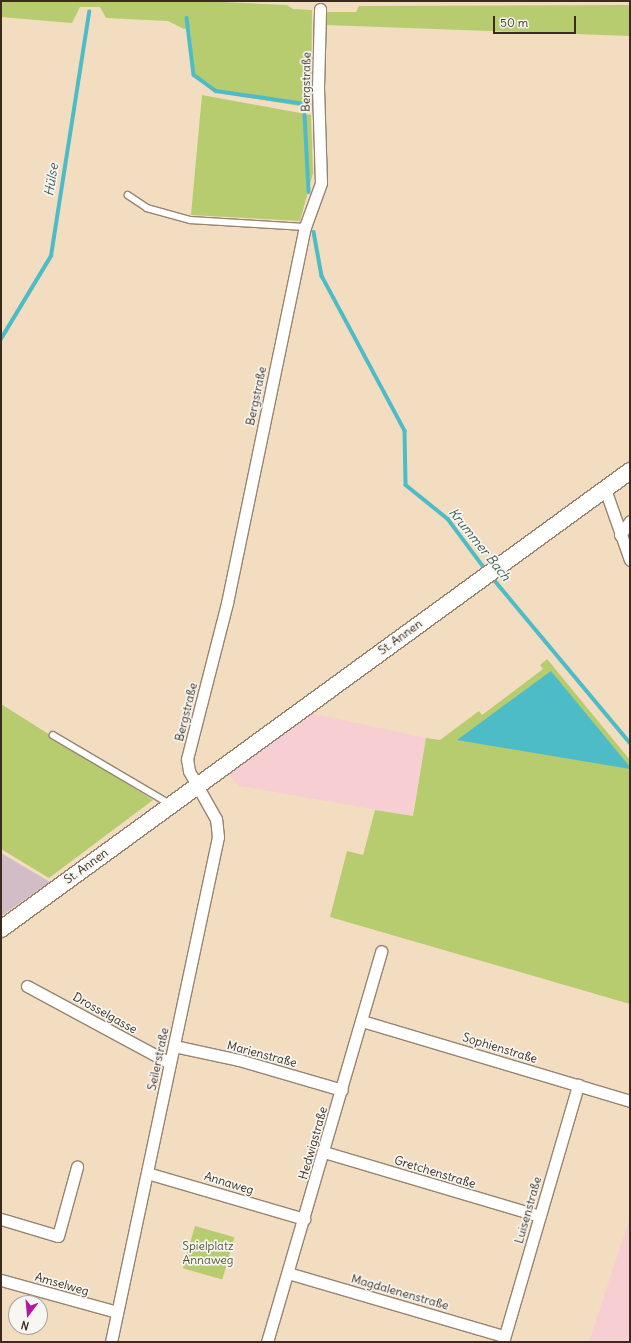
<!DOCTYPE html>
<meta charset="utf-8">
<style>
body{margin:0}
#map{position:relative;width:631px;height:1343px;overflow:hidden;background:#f2ddc1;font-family:Delius,sans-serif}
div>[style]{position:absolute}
.built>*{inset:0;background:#f7cfd3}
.industrial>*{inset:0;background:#d2bdc7}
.green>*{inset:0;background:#b7cb6f;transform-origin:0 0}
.water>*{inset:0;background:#4ebcc6}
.stream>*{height:3.5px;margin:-1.75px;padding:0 1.75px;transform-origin:1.75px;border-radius:1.75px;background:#4ebcc6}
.roads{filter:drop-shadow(1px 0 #968470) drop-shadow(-1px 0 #968470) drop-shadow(0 1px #968470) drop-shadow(0 -1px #968470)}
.service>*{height:5.5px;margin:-2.75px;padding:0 2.75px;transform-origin:2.75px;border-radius:2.75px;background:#fff}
.minor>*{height:11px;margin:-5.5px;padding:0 5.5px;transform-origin:5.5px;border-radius:5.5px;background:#fff}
.secondary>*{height:16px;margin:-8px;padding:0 8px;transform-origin:8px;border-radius:8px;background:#fff}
span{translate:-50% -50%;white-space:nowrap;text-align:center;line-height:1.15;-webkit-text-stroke:3.5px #f6f6f2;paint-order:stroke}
.street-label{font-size:12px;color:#3b2a1e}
.park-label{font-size:12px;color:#5a5232}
.water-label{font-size:13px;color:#425d59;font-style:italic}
.frame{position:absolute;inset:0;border:2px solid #3b2a1e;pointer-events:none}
.north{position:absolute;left:8px;top:1295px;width:40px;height:40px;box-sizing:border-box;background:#f6f6f2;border:1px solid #aba49d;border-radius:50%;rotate:196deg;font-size:11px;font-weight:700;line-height:16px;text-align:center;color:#3b2a1e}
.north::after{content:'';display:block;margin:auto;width:14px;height:18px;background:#b5179e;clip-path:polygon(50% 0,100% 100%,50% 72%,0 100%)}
.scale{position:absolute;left:493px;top:16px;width:83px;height:18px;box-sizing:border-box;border:2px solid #3b2a1e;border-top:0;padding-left:5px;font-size:12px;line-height:14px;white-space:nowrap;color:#3b2a1e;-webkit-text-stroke:3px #f6f6f2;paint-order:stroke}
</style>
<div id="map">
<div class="built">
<i style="clip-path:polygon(310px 713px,426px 738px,412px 816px,239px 786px,229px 775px)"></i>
<i style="clip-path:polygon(630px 1217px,630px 1342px,589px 1342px)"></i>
</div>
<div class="industrial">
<i style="clip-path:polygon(1px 853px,50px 882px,1px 916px)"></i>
</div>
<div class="green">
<i style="clip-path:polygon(1px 1px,197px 1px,287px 5px,293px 9px,312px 10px,311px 108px,215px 92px,194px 74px,190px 28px,184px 29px,168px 21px,106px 18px,100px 7px,80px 7px,72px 23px,1px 17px)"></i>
<i style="clip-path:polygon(630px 5px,630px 36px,326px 25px,327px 12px,356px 12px,359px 6px)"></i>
<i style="clip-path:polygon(202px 95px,311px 115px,313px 173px,300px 221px,191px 215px)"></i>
<i style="clip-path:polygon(547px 659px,630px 760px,630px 1004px,330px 917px,347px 851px,363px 855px,375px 810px,413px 816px,426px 738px,440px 740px,479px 711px,482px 715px,543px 669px,540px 665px)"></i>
<i style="clip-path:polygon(1px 704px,153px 800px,49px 878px,1px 849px)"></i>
<i style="left:195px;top:1226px;width:41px;height:44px;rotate:16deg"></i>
</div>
<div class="water">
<i style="clip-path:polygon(551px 671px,630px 767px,630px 769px,457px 740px)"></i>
</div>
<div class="stream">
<i style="left:187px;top:18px;width:57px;rotate:83deg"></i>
<i style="left:194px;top:75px;width:27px;rotate:36deg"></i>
<i style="left:216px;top:91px;width:90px;rotate:8.3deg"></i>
<i style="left:305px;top:115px;width:77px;rotate:87deg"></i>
<i style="left:314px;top:232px;width:45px;rotate:79.7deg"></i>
<i style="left:322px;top:276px;width:176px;rotate:61.8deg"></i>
<i style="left:405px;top:431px;width:54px;rotate:88.9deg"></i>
<i style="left:406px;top:485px;width:54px;rotate:39deg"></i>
<i style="left:448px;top:519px;width:64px;rotate:53.3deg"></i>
<i style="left:1px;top:339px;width:97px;rotate:-58.9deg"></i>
<i style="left:51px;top:256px;width:247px;rotate:-81.1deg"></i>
<i style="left:491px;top:576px;width:217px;rotate:50.2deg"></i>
</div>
<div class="roads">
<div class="service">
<i style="left:128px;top:195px;width:23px;rotate:34deg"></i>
<i style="left:147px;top:208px;width:45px;rotate:15.6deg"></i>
<i style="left:190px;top:220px;width:115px;rotate:3.5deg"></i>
<i style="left:53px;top:735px;width:136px;rotate:30.5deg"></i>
</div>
<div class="minor">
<i style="left:605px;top:489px;width:75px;rotate:70.6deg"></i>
<i style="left:620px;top:535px;width:17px;rotate:-54deg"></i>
<i style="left:27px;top:986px;width:162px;rotate:28.3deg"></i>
<i style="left:362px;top:1021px;width:280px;rotate:16.6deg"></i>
<i style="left:174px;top:1046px;width:66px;rotate:12.2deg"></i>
<i style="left:239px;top:1060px;width:107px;rotate:16.2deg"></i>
<i style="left:324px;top:1152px;width:225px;rotate:16.5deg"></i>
<i style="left:147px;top:1173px;width:164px;rotate:16.3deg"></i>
<i style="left:1px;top:1219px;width:59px;rotate:16.6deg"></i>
<i style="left:58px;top:1236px;width:72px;rotate:-74.6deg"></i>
<i style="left:288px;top:1273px;width:225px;rotate:16.3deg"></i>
<i style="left:1px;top:1280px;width:120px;rotate:15.4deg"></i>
<i style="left:111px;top:1342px;width:516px;rotate:-78.04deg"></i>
<i style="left:218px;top:837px;width:18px;rotate:-96deg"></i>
<i style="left:216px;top:819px;width:55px;rotate:-119.4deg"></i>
<i style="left:189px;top:771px;width:12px;rotate:-99deg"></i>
<i style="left:187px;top:759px;width:161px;rotate:-75.6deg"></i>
<i style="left:227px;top:603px;width:384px;rotate:-78.3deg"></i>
<i style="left:305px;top:227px;width:47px;rotate:-70deg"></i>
<i style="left:321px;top:183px;width:95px;rotate:-91.8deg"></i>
<i style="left:318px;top:88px;width:79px;rotate:-88.5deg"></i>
<i style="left:267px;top:1342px;width:407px;rotate:-73.7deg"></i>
<i style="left:503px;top:1342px;width:268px;rotate:-73.7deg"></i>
</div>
<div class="secondary">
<i style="left:1px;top:929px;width:778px;rotate:-36.06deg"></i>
</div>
</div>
<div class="street-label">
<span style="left:306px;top:82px;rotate:-89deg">Bergstraße</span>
<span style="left:256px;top:396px;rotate:-78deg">Bergstraße</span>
<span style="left:400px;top:637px;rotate:-36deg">St. Annen</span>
<span style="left:186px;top:712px;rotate:-76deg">Bergstraße</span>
<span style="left:86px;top:866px;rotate:-36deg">St. Annen</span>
<span style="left:105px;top:1013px;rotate:29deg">Drosselgasse</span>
<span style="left:500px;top:1048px;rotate:17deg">Sophienstraße</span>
<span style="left:262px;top:1054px;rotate:15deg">Marienstraße</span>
<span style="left:158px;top:1059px;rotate:-78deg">Seilerstraße</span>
<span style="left:313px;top:1143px;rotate:-74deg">Hedwigstraße</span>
<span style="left:435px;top:1172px;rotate:17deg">Gretchenstraße</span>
<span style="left:229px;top:1183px;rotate:17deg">Annaweg</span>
<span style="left:528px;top:1210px;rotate:-74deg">Luisenstraße</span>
<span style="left:62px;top:1284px;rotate:16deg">Amselweg</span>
<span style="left:400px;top:1292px;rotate:16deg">Magdalenenstraße</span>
</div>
<div class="park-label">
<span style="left:208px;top:1253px">Spielplatz<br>Annaweg</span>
</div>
<div class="water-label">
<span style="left:52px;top:180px;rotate:-81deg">Hülse</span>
<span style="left:479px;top:545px;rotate:51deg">Krummer Bach</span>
</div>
<div class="frame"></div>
<div class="north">N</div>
<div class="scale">50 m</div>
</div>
